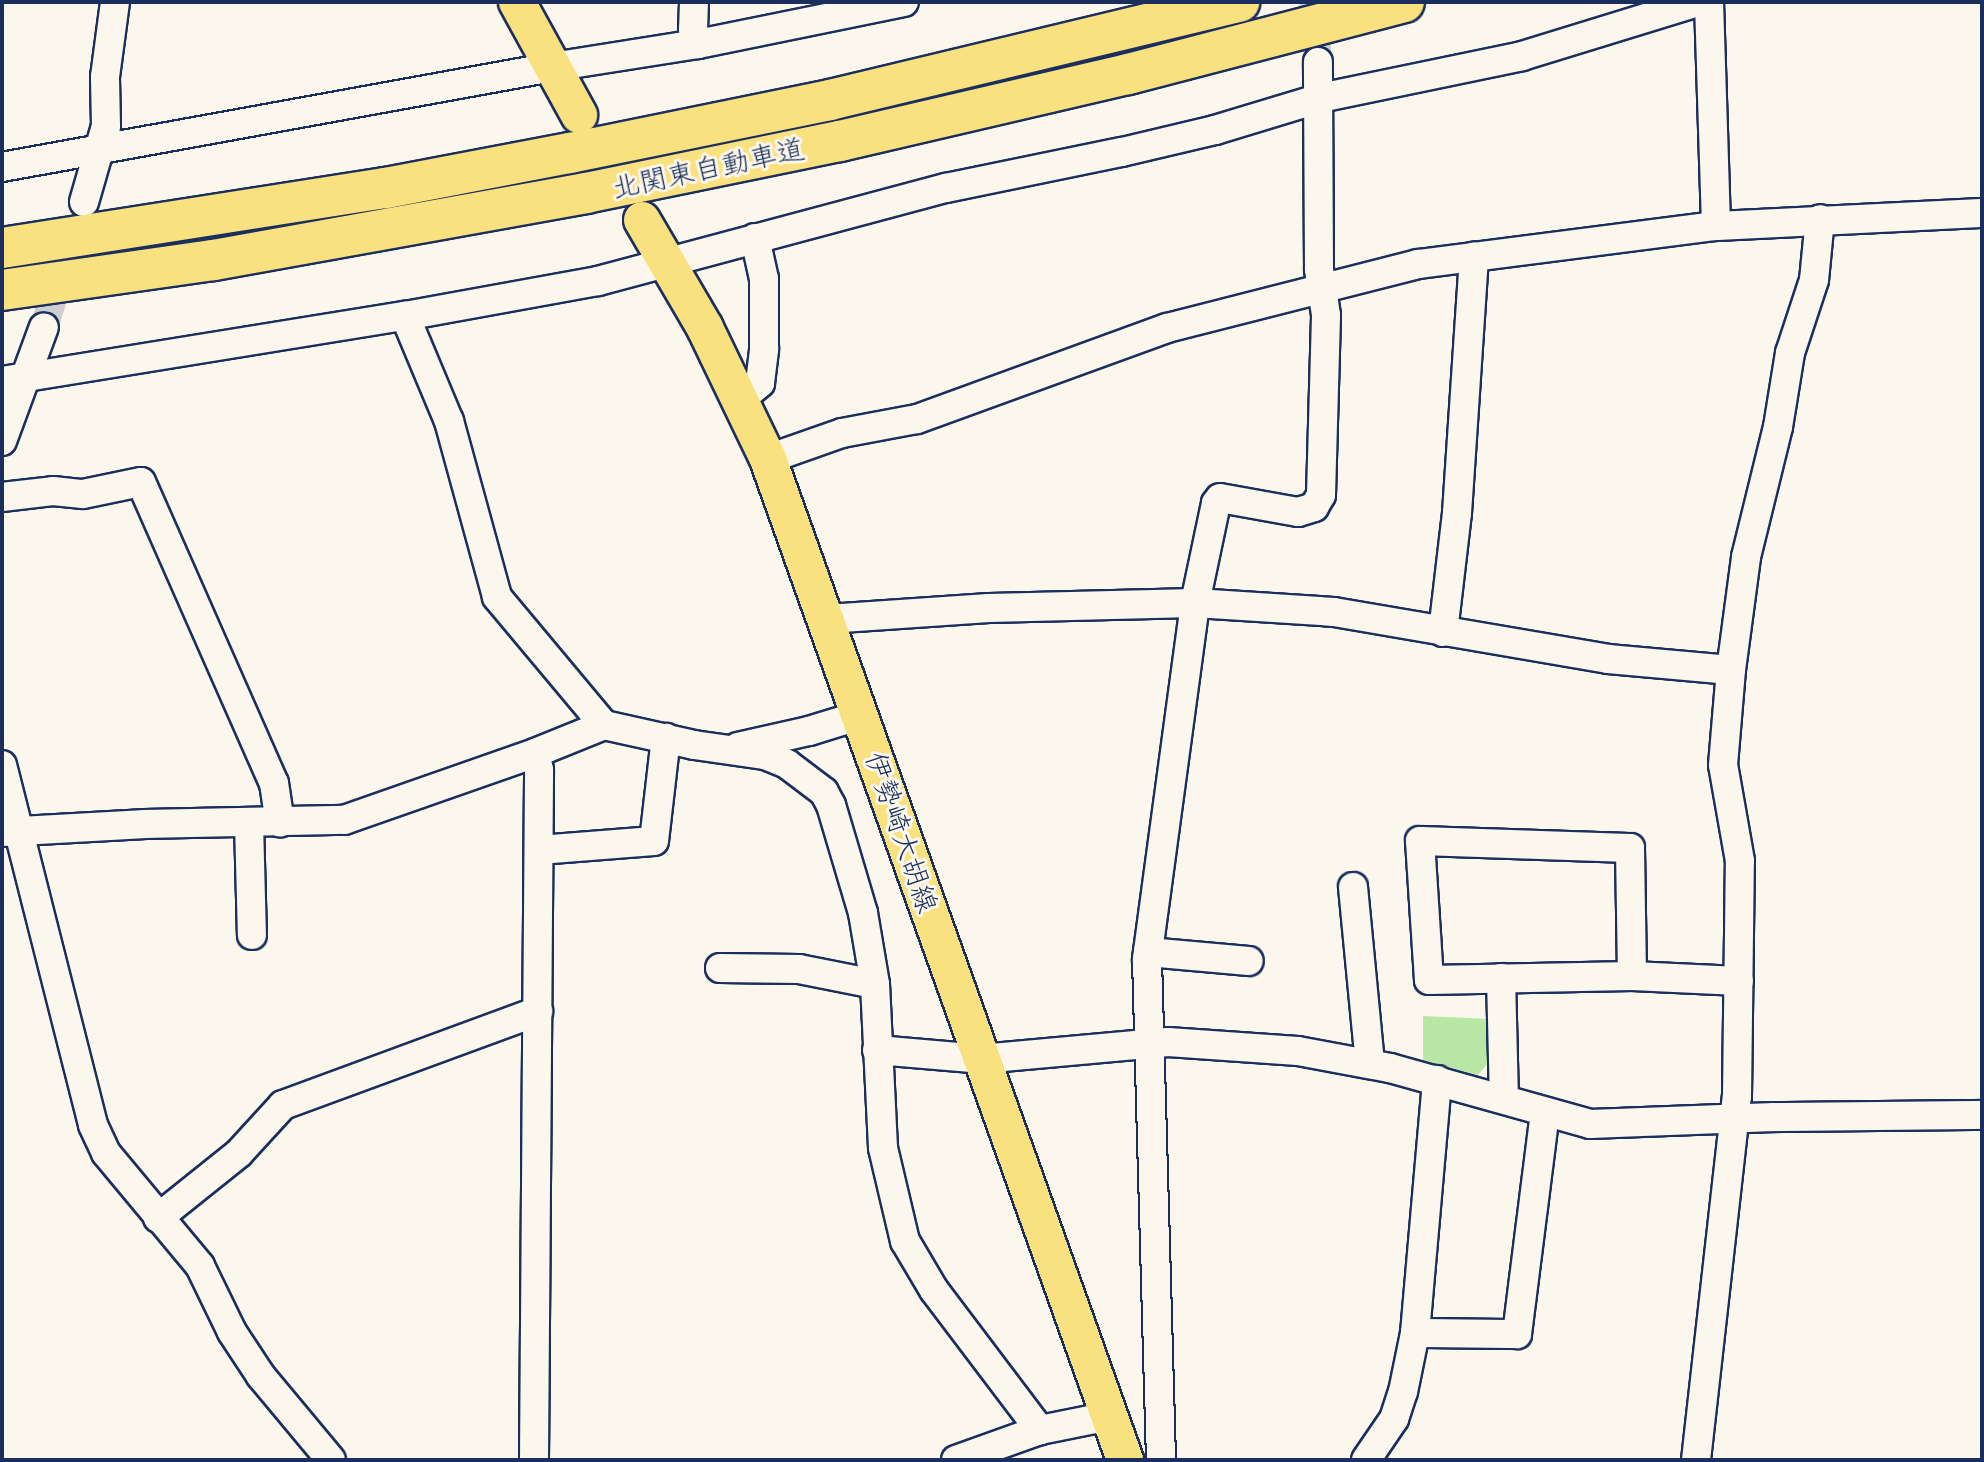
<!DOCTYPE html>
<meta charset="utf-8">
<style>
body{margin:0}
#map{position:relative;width:1984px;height:1462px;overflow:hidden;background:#fbf7ec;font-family:Itim,"Klee One",sans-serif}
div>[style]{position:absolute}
.green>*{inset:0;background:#b8e6a4}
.minor-tunnel>*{height:28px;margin-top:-14px;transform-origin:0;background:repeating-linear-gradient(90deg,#cecfd0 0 28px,transparent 0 42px)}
.roads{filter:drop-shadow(2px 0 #1b2f5e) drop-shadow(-2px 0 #1b2f5e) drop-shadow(0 2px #1b2f5e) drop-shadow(0 -2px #1b2f5e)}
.minor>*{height:28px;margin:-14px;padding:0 14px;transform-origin:14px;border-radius:14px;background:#fbf7ec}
.major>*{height:36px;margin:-18px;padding:0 18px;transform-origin:18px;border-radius:18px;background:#fae180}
.highway>*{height:40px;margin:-20px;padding:0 20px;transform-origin:20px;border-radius:20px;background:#fae180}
span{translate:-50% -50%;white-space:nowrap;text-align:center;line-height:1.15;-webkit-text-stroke:6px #fbf7ec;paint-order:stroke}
.street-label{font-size:28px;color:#1b2f5e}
.frame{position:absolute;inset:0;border:4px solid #1b2f5e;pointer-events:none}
</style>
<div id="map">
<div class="green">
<i style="clip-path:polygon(1423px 1016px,1489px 1019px,1488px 1063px,1478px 1075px,1423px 1060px)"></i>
</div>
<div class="minor-tunnel">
<i style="left:1313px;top:2px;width:60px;rotate:85.2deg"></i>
<i style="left:44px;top:327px;width:110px;rotate:-72.1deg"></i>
</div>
<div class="roads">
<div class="minor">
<i style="left:694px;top:2px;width:27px;rotate:92deg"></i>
<i style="left:693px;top:29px;width:16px;rotate:72deg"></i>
<i style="left:1709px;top:2px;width:224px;rotate:88.2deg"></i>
<i style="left:2px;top:167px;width:559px;rotate:-10.3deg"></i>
<i style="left:552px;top:67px;width:148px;rotate:-9deg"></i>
<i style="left:698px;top:44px;width:210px;rotate:-11.5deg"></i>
<i style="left:84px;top:202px;width:79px;rotate:-73.9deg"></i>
<i style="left:106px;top:126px;width:49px;rotate:-91.2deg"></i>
<i style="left:105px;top:77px;width:76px;rotate:-82.4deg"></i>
<i style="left:405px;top:316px;width:114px;rotate:67.3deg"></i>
<i style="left:449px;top:421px;width:182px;rotate:74.7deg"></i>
<i style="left:497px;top:597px;width:167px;rotate:50.1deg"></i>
<i style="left:2px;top:381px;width:408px;rotate:-9.2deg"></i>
<i style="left:405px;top:316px;width:196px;rotate:-10.3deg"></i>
<i style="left:598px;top:281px;width:360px;rotate:-15deg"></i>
<i style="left:946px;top:188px;width:180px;rotate:-11.6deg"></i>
<i style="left:1122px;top:152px;width:96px;rotate:-13.3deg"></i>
<i style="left:1215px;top:130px;width:110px;rotate:-16.9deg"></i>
<i style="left:1320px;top:98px;width:206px;rotate:-11.7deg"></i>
<i style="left:1522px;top:56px;width:184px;rotate:-17.1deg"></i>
<i style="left:741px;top:399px;width:25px;rotate:-40deg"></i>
<i style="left:760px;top:383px;width:35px;rotate:-83deg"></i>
<i style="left:764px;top:348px;width:69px;rotate:-90deg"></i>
<i style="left:764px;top:279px;width:42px;rotate:-102.4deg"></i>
<i style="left:2px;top:441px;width:121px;rotate:-69.8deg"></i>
<i style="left:768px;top:459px;width:78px;rotate:-19.4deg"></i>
<i style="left:842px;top:433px;width:76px;rotate:-10.6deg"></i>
<i style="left:917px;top:419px;width:266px;rotate:-20deg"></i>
<i style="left:1167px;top:328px;width:259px;rotate:-14.3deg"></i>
<i style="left:1418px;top:264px;width:300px;rotate:-7.3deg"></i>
<i style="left:1716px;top:226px;width:266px;rotate:-2.8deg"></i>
<i style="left:2px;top:497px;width:51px;rotate:-6.7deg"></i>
<i style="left:53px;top:491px;width:30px;rotate:6deg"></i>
<i style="left:83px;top:494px;width:59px;rotate:-11.7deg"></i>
<i style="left:141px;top:482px;width:329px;rotate:66.2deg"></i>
<i style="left:274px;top:783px;width:40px;rotate:81.5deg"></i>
<i style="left:827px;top:619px;width:162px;rotate:-3.9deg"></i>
<i style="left:989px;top:608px;width:206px;rotate:-1.4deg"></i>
<i style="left:1195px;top:603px;width:139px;rotate:3.7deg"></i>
<i style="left:1334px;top:612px;width:278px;rotate:9.7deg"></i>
<i style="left:1608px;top:659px;width:123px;rotate:5.1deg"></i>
<i style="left:1443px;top:632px;width:120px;rotate:-83.3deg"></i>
<i style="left:1457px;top:513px;width:257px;rotate:-86.2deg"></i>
<i style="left:738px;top:747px;width:73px;rotate:-12.7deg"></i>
<i style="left:809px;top:731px;width:54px;rotate:-17.1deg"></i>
<i style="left:2px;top:765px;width:371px;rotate:75.8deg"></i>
<i style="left:93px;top:1125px;width:31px;rotate:65deg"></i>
<i style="left:106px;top:1153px;width:147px;rotate:50.2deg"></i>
<i style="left:200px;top:1266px;width:73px;rotate:64.1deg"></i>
<i style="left:232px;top:1332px;width:53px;rotate:56.6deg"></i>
<i style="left:261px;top:1376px;width:109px;rotate:50.2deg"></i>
<i style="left:249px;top:823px;width:112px;rotate:88.5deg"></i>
<i style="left:2px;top:832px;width:144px;rotate:-3.2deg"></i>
<i style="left:146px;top:824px;width:198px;rotate:-1.2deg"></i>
<i style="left:344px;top:820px;width:202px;rotate:-19.3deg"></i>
<i style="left:535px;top:753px;width:74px;rotate:-22.1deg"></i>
<i style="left:604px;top:725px;width:92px;rotate:12.5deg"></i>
<i style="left:694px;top:745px;width:72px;rotate:8deg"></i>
<i style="left:765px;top:755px;width:24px;rotate:22deg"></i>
<i style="left:787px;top:764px;width:46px;rotate:37.1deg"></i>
<i style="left:824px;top:792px;width:15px;rotate:62deg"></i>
<i style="left:831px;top:805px;width:113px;rotate:73.5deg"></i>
<i style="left:863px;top:913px;width:72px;rotate:80.4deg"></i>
<i style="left:875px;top:984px;width:164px;rotate:87.2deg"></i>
<i style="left:883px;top:1148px;width:96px;rotate:76.7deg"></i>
<i style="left:905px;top:1241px;width:57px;rotate:59.4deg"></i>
<i style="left:934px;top:1290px;width:176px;rotate:52.9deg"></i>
<i style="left:539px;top:850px;width:115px;rotate:-4.5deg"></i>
<i style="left:654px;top:841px;width:104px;rotate:-83.4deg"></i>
<i style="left:1353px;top:887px;width:177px;rotate:84.5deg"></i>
<i style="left:1148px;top:952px;width:101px;rotate:5.1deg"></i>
<i style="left:720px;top:968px;width:79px;rotate:0.7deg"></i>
<i style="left:799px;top:969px;width:77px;rotate:11.2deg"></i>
<i style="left:1632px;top:976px;width:128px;rotate:-90.9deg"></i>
<i style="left:1630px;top:848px;width:210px;rotate:-178.1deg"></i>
<i style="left:1420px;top:841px;width:139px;rotate:86.3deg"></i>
<i style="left:1429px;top:980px;width:203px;rotate:-1.1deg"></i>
<i style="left:1632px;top:976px;width:107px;rotate:2.7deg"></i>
<i style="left:1501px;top:978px;width:119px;rotate:88.6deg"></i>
<i style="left:877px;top:1050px;width:104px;rotate:4.9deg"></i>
<i style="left:981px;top:1059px;width:188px;rotate:-5.2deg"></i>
<i style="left:1168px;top:1042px;width:130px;rotate:4deg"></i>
<i style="left:1298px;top:1051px;width:94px;rotate:10.5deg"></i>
<i style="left:1390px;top:1068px;width:208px;rotate:15.6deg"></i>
<i style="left:1590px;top:1124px;width:184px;rotate:-2.2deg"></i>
<i style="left:1774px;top:1117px;width:208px;rotate:-0.6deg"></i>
<i style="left:158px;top:1218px;width:104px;rotate:-38.7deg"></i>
<i style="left:239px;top:1153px;width:65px;rotate:-47.5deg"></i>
<i style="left:283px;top:1105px;width:272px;rotate:-20.2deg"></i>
<i style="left:1415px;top:1333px;width:102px;rotate:0.6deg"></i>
<i style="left:1517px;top:1334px;width:224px;rotate:-82.8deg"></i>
<i style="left:534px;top:1460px;width:690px;rotate:-89.58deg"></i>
<i style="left:539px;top:770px;width:17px;rotate:-103deg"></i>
<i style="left:956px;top:1460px;width:89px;rotate:-19.7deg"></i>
<i style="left:1040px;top:1430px;width:71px;rotate:-11.3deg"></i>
<i style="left:1161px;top:1460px;width:501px;rotate:-91.6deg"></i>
<i style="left:1147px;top:959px;width:359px;rotate:-82.3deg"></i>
<i style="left:1195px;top:603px;width:102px;rotate:-78.1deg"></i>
<i style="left:1216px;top:503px;width:6px;rotate:-51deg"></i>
<i style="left:1220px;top:498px;width:79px;rotate:10.2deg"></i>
<i style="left:1298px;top:512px;width:17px;rotate:-17deg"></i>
<i style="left:1314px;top:507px;width:14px;rotate:-60deg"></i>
<i style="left:1321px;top:495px;width:180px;rotate:-88.4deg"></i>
<i style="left:1326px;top:315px;width:47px;rotate:-98.7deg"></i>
<i style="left:1319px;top:269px;width:207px;rotate:-90.3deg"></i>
<i style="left:1366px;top:1460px;width:50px;rotate:-55.7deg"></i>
<i style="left:1394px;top:1419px;width:28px;rotate:-72deg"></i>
<i style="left:1403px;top:1392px;width:60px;rotate:-78.5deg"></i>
<i style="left:1415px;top:1333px;width:254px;rotate:-85deg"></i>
<i style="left:1696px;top:1460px;width:365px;rotate:-83.6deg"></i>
<i style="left:1737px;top:1097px;width:236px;rotate:-89.3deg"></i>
<i style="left:1740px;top:861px;width:97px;rotate:-100deg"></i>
<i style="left:1723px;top:765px;width:95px;rotate:-85.2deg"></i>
<i style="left:1731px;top:670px;width:114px;rotate:-82.4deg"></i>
<i style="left:1746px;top:557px;width:134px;rotate:-76.2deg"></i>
<i style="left:1778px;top:427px;width:75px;rotate:-80.8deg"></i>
<i style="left:1790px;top:353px;width:77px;rotate:-71.8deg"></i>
<i style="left:1814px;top:280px;width:61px;rotate:-84.4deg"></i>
</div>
<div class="major">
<i style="left:517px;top:2px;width:129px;rotate:61.2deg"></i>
<i style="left:642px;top:220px;width:125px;rotate:59.7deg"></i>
<i style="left:705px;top:328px;width:145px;rotate:64.3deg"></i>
<i style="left:768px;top:459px;width:1063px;rotate:70.37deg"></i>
</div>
<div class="highway">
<i style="left:2px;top:248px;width:389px;rotate:-8.9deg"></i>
<i style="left:386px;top:188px;width:187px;rotate:-10.8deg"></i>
<i style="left:570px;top:153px;width:265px;rotate:-11.5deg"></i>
<i style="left:830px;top:100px;width:421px;rotate:-13.5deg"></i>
<i style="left:2px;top:290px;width:214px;rotate:-8.1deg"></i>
<i style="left:214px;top:260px;width:378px;rotate:-10.2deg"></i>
<i style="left:586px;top:193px;width:259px;rotate:-11.6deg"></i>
<i style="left:840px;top:141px;width:296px;rotate:-13.1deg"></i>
<i style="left:1128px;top:74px;width:285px;rotate:-14.6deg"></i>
</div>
</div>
<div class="street-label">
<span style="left:708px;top:168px;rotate:-12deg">北関東自動車道</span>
<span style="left:902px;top:832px;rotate:71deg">伊勢崎大胡線</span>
</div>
<div class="frame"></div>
</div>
